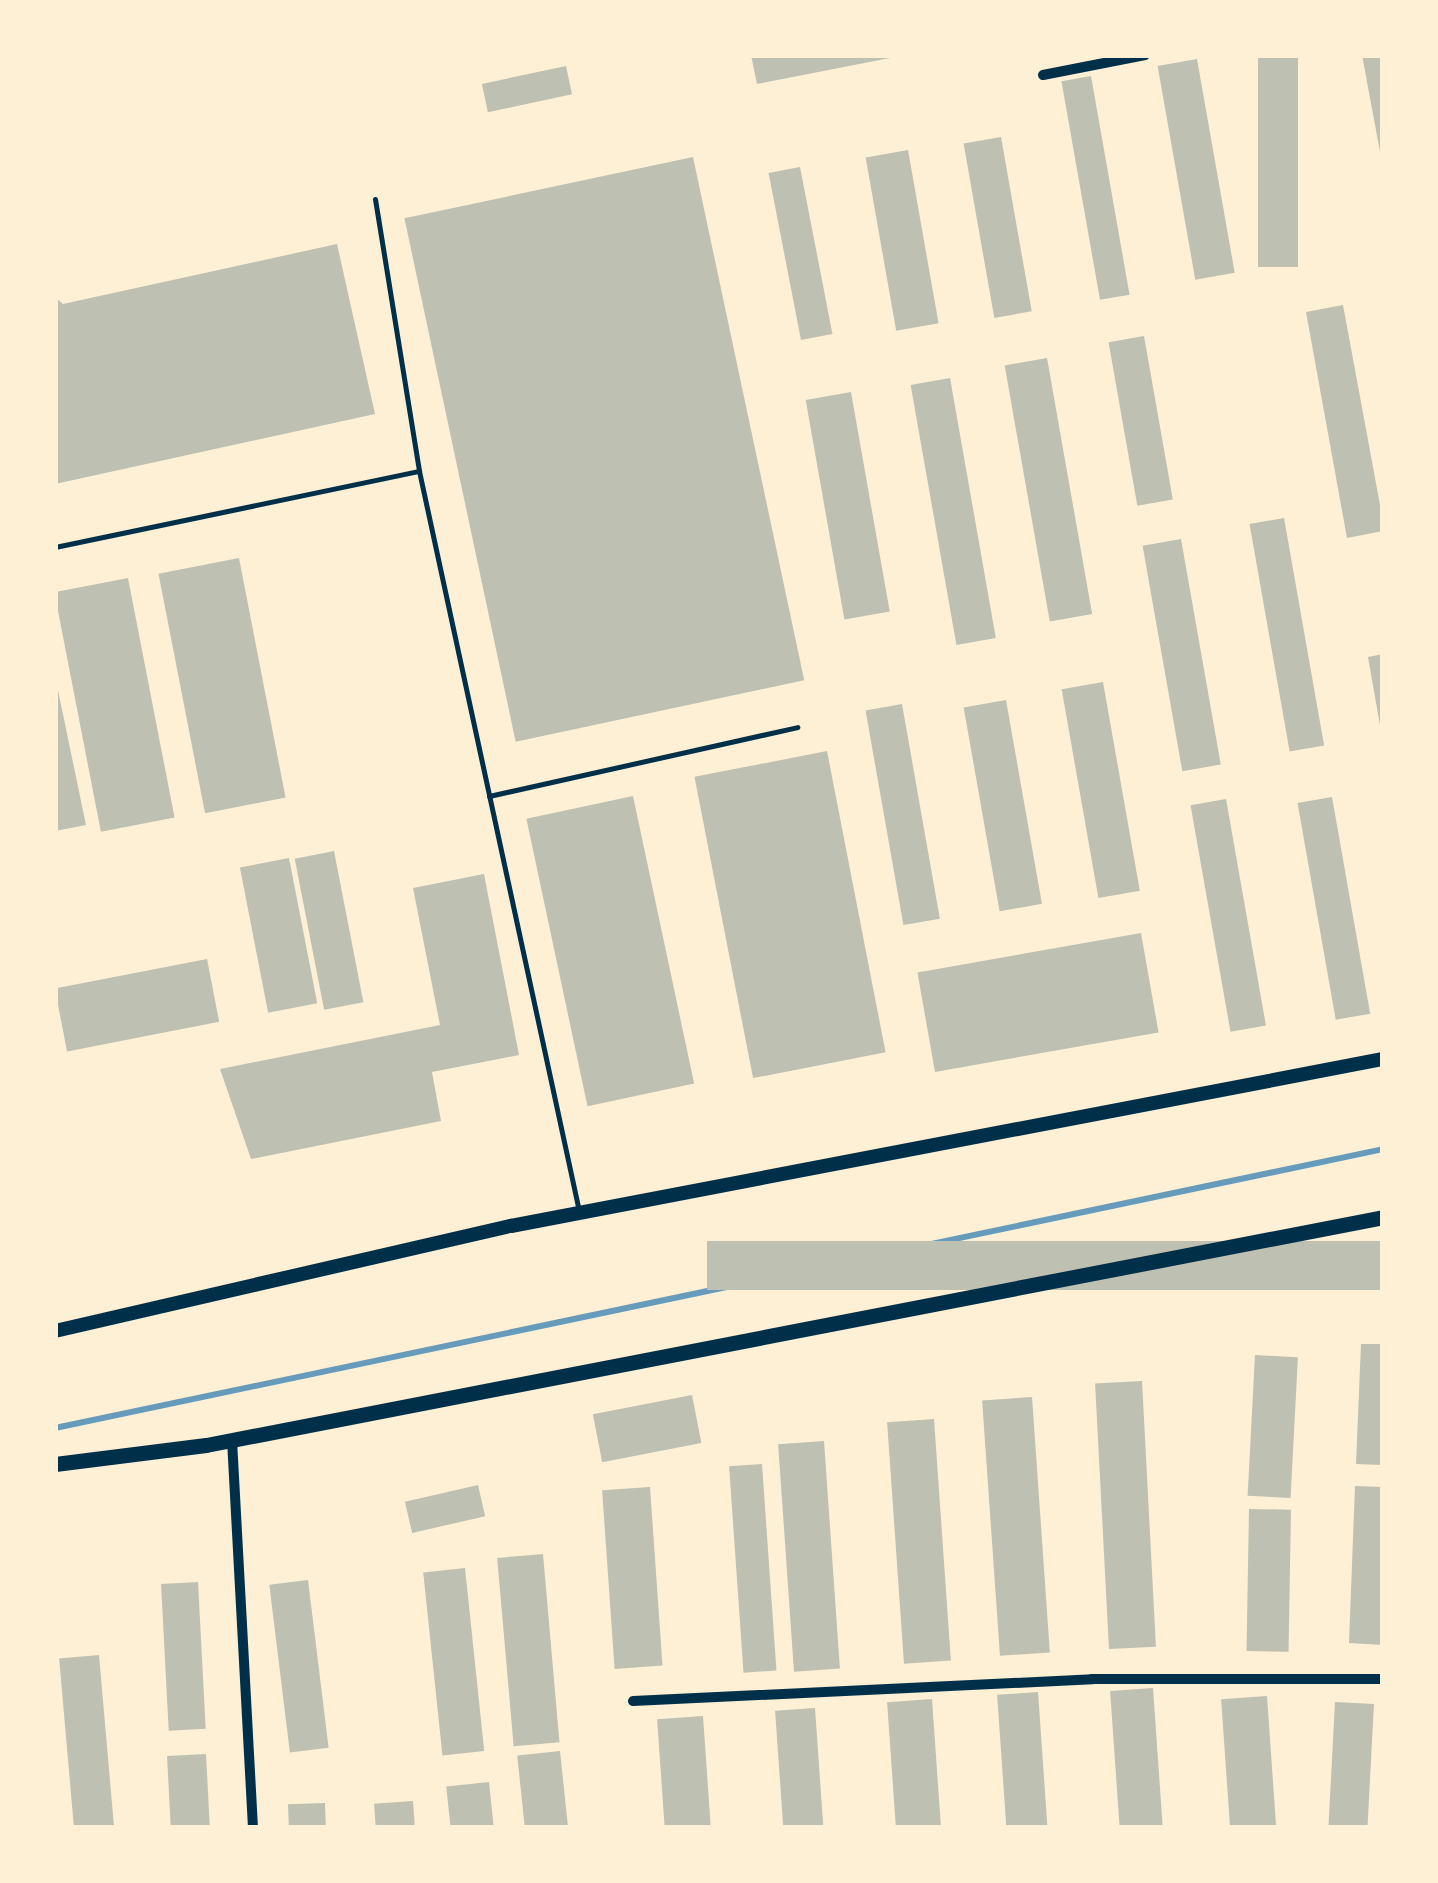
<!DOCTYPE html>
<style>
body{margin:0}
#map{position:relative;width:1438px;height:1883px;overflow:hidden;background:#fdf0d5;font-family:"DejaVu Sans",sans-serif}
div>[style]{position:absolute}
.stream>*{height:6px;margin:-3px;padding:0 3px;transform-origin:3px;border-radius:3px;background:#669bbc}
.building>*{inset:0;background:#bec0b2;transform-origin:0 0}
.service>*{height:5px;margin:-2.5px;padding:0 2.5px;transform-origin:2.5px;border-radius:2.5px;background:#003049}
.minor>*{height:10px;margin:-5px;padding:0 5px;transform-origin:5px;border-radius:5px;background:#003049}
.tertiary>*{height:14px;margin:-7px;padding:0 7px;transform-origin:7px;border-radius:7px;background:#003049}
.secondary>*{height:15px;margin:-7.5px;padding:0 7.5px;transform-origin:7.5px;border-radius:7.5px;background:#003049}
span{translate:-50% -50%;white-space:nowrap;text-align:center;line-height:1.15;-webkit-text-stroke:9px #fdf0d5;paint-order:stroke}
.frame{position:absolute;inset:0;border:58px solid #fdf0d5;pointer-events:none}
</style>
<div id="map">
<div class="stream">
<i style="left:55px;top:1428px;width:1357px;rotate:-11.86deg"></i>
</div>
<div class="building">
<i style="clip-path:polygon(751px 55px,895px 55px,895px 57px,757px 84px)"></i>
<i style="left:1258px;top:55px;width:40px;height:212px"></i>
<i style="clip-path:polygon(1362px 55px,1383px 55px,1383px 157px,1381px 157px)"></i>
<i style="left:1197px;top:59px;width:217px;height:40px;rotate:80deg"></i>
<i style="left:566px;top:66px;width:29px;height:86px;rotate:78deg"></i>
<i style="left:1091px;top:76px;width:222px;height:30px;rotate:80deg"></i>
<i style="left:1001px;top:137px;width:177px;height:38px;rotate:80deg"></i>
<i style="left:908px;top:150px;width:176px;height:43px;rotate:80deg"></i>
<i style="left:693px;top:157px;width:535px;height:295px;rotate:78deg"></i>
<i style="left:800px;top:167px;width:170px;height:32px;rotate:79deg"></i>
<i style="clip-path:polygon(337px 244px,375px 414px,55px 484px,55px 297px,63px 304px)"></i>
<i style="clip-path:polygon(1343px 305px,1383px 521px,1383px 531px,1347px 538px,1306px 312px)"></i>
<i style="left:1144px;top:336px;width:166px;height:36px;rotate:80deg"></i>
<i style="left:1047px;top:358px;width:260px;height:43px;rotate:80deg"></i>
<i style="left:950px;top:378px;width:264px;height:40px;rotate:80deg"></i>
<i style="left:851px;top:392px;width:223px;height:46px;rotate:80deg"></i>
<i style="left:1284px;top:518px;width:231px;height:35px;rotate:80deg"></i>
<i style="left:1181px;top:539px;width:229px;height:39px;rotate:80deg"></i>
<i style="left:239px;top:558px;width:244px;height:82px;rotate:79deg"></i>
<i style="left:128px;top:578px;width:244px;height:75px;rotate:79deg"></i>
<i style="clip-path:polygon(1383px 654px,1383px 731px,1381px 731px,1368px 657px)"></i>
<i style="clip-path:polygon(55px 676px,86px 825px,55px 831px)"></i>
<i style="left:1103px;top:682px;width:212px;height:42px;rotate:80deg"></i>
<i style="left:1006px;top:700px;width:207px;height:43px;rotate:80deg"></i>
<i style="left:902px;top:704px;width:218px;height:37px;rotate:80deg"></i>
<i style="left:827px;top:751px;width:307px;height:135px;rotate:79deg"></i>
<i style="left:633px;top:796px;width:294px;height:109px;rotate:78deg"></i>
<i style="left:1332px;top:797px;width:220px;height:35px;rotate:80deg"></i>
<i style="left:1226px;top:799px;width:230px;height:36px;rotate:80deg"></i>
<i style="left:334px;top:851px;width:154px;height:40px;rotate:79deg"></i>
<i style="left:289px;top:858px;width:148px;height:50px;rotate:79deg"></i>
<i style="clip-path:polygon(484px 874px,519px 1055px,432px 1072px,441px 1121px,251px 1159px,220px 1069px,440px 1025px,413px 888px)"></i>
<i style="left:1141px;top:933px;width:101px;height:227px;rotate:80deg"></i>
<i style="left:207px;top:959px;width:64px;height:155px;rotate:79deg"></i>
<i style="left:1383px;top:1241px;width:49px;height:676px;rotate:90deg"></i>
<i style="clip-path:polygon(1361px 1344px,1383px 1344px,1383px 1465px,1356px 1464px)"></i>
<i style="left:1255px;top:1355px;width:43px;height:141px;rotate:3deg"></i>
<i style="left:1142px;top:1381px;width:266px;height:47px;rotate:87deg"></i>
<i style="left:692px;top:1395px;width:49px;height:101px;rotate:79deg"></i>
<i style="left:1032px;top:1397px;width:256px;height:50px;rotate:86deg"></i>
<i style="left:934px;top:1419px;width:242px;height:47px;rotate:86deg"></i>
<i style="left:824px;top:1441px;width:228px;height:46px;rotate:86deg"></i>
<i style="left:762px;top:1464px;width:207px;height:33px;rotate:86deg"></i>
<i style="left:478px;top:1485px;width:32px;height:75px;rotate:77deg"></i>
<i style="clip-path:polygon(1355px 1486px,1383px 1487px,1383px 1645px,1349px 1643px)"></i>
<i style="left:650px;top:1487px;width:179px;height:48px;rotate:86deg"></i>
<i style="left:1249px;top:1509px;width:42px;height:142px;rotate:1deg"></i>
<i style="left:543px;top:1554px;width:189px;height:46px;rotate:85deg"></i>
<i style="left:465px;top:1568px;width:184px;height:42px;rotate:84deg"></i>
<i style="left:308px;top:1580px;width:169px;height:39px;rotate:83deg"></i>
<i style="left:198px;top:1582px;width:147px;height:37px;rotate:87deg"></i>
<i style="left:99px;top:1655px;width:174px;height:40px;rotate:85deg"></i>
<i style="left:1153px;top:1688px;width:140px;height:43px;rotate:86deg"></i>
<i style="left:1038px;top:1692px;width:136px;height:41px;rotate:86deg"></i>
<i style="left:1267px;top:1696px;width:132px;height:46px;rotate:86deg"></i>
<i style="left:932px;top:1699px;width:129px;height:45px;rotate:86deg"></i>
<i style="left:1335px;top:1702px;width:39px;height:126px;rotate:3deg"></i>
<i style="left:815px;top:1708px;width:120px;height:40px;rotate:86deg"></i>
<i style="left:703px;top:1716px;width:112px;height:46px;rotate:86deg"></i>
<i style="left:560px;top:1751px;width:77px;height:43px;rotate:84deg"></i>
<i style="left:206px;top:1754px;width:74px;height:39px;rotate:87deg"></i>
<i style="left:489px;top:1782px;width:46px;height:43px;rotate:84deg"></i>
<i style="left:413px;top:1801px;width:27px;height:39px;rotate:86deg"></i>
<i style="left:325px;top:1803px;width:25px;height:37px;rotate:88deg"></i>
</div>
<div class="service">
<i style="left:375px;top:199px;width:276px;rotate:80.8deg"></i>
<i style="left:419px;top:471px;width:757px;rotate:77.8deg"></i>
<i style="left:55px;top:547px;width:372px;rotate:-11.8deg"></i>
<i style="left:489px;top:796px;width:316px;rotate:-12.6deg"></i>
</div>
<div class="minor">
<i style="left:1043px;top:75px;width:104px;rotate:-11.1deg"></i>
<i style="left:232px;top:1440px;width:389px;rotate:86.9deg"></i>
<i style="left:633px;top:1701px;width:460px;rotate:-2.7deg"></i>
<i style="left:1092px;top:1679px;width:291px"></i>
</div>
<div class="tertiary">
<i style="left:55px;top:1331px;width:468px;rotate:-13deg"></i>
<i style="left:511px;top:1226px;width:888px;rotate:-10.84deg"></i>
</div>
<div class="secondary">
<i style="left:55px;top:1464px;width:152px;rotate:-7.2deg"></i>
<i style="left:206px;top:1445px;width:1199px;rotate:-10.96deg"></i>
</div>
<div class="frame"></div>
</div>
